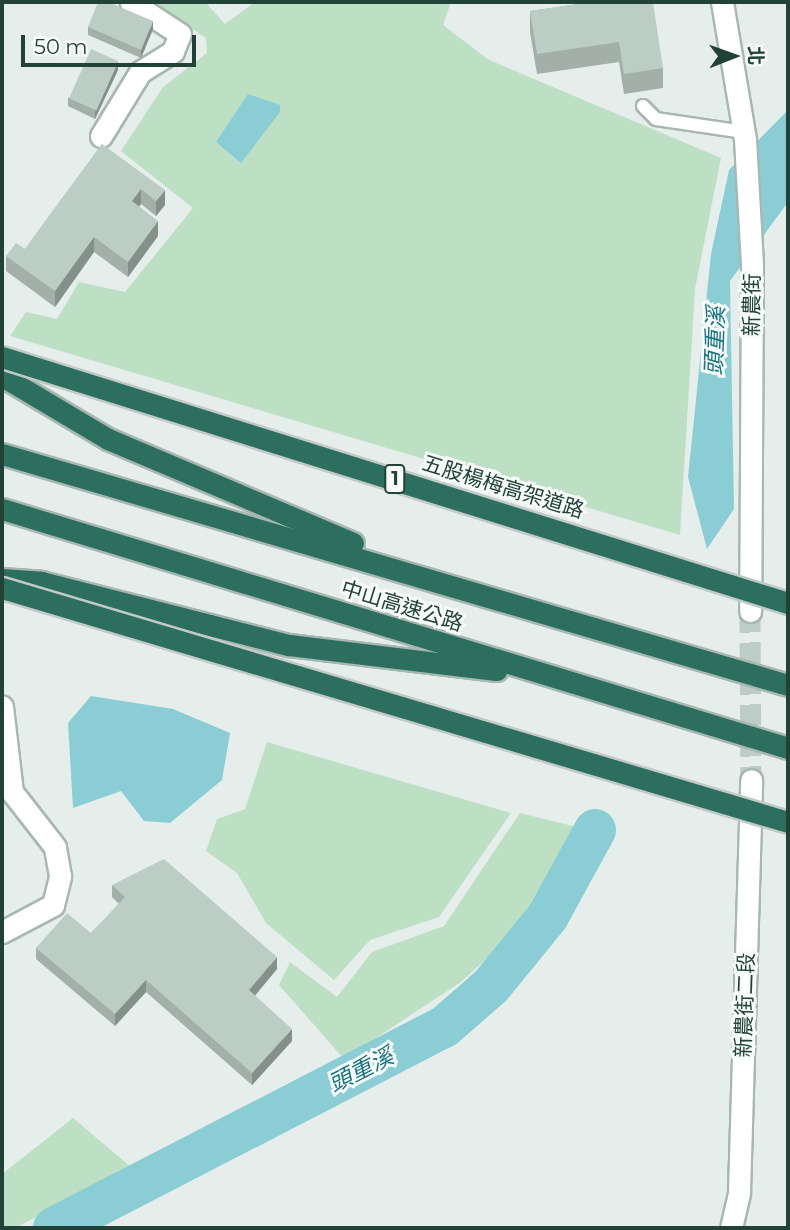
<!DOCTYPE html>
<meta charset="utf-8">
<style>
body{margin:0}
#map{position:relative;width:790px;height:1230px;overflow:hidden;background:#e5eeea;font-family:Montserrat,"Noto Sans TC",sans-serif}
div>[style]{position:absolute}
.green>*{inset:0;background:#bde0c5}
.water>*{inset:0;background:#8bcdd5}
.river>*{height:42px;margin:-21px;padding:0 21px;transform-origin:21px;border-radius:21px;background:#8bcdd5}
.secondary-tunnel>*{height:21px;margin-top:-10.5px;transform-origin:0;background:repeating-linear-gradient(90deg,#beccc6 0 21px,transparent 0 31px)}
.roads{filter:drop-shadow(2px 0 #a7b7b1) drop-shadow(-2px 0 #a7b7b1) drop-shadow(0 2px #a7b7b1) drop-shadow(0 -2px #a7b7b1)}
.lane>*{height:12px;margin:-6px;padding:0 6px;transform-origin:6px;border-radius:6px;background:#fff}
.street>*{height:21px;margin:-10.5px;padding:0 10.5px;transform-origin:10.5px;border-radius:10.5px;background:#fff}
.secondary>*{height:21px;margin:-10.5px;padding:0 10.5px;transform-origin:10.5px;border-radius:10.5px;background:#fff}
.highway>*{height:21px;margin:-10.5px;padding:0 10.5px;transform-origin:10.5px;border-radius:10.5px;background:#2d6f5f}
.bridges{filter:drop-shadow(2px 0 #c1cac7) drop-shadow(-2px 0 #c1cac7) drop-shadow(0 2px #c1cac7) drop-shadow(0 -2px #c1cac7)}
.highway-bridge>*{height:21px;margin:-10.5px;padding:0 10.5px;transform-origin:10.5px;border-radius:10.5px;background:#2d6f5f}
.wall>*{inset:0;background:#a2b0a9}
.shaded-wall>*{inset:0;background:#84908a}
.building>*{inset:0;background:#bccdc5;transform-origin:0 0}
span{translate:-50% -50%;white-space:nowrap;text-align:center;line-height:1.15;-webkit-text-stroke:6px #f6faf8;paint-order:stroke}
.shield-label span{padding:2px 5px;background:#f6faf8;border:2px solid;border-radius:5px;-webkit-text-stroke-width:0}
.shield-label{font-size:19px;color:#224238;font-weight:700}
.street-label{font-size:21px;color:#224238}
.water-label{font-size:23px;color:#197481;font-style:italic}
.frame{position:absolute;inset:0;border:4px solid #224238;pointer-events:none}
.north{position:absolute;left:699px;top:21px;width:70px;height:70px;-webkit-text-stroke:5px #f6faf8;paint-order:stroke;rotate:89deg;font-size:19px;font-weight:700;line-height:28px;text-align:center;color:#224238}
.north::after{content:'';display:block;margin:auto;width:24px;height:32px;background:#224238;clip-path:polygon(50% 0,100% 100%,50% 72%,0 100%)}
.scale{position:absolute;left:21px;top:35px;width:175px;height:32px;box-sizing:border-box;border:4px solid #224238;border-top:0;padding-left:9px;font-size:21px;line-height:24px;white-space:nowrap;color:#224238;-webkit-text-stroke:5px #f6faf8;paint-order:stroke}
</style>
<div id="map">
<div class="green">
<i style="clip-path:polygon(152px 2px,205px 2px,225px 24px,255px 2px,451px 2px,443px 25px,489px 60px,721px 158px,695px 289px,680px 535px,10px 336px,26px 312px,57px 319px,79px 282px,125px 292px,193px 208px,121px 151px,163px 87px,207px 53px,206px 38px)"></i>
<i style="clip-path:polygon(267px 742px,511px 813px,439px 917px,370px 940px,334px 980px,266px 923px,237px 873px,206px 851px,217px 819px,245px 809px)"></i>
<i style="clip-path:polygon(520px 813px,577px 827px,520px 928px,461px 982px,344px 1059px,279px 985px,290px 962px,337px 997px,372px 952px,444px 926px)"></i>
<i style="clip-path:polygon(73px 1118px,131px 1167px,15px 1228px,2px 1228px,2px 1174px)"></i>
</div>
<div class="water">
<i style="clip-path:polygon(248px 94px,280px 105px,280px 112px,241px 163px,216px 142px)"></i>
<i style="clip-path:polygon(788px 110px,788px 202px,730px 281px,734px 509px,707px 549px,688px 477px,711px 254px,729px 170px)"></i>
<i style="clip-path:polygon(91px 696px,173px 709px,230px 733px,222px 780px,170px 823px,144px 821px,121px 791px,73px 808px,68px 723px)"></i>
</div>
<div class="river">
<i style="left:54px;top:1228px;width:439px;rotate:-27.3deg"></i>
<i style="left:444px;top:1027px;width:62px;rotate:-41.1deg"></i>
<i style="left:491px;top:986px;width:90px;rotate:-50.8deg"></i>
<i style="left:548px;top:916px;width:98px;rotate:-61.3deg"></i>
</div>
<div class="secondary-tunnel">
<i style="left:750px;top:611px;width:169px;rotate:89.7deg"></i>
</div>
<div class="roads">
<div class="lane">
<i style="left:643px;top:106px;width:18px;rotate:45deg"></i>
<i style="left:656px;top:119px;width:89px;rotate:8.4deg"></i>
</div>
<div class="street">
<i style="left:101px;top:136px;width:75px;rotate:-58.6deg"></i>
<i style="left:140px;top:72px;width:39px;rotate:-32deg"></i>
<i style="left:173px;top:51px;width:18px;rotate:-68deg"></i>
<i style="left:180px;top:34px;width:59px;rotate:-146.9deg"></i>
<i style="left:2px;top:932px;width:58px;rotate:-27.9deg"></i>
<i style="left:53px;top:905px;width:30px;rotate:-76deg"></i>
<i style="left:60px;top:876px;width:29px;rotate:-100deg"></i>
<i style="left:55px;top:847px;width:70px;rotate:-128deg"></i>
<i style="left:12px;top:792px;width:86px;rotate:-96.7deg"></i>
</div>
<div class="secondary">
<i style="left:722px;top:2px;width:139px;rotate:80.5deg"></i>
<i style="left:745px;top:139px;width:127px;rotate:86.8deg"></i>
<i style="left:752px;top:266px;width:345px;rotate:90.3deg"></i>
<i style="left:731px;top:1228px;width:37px;rotate:-77deg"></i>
<i style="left:739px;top:1192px;width:412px;rotate:-88.3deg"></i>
</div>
<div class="highway">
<i style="left:2px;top:376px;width:123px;rotate:30.7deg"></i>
<i style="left:108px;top:439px;width:266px;rotate:23deg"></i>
<i style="left:2px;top:454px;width:819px;rotate:16.38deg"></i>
<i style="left:2px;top:509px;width:822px;rotate:16.91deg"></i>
<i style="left:2px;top:579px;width:39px;rotate:4deg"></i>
<i style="left:41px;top:582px;width:256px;rotate:14.3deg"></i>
<i style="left:289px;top:645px;width:209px;rotate:6.9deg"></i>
</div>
</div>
<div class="bridges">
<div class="highway-bridge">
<i style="left:2px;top:357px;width:824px;rotate:17.38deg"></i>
<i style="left:2px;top:588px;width:820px;rotate:16.58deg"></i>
</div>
</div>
<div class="wall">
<i style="clip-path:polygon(592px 2px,663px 68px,663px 88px,624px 94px,619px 62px,537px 74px,530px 32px,530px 11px)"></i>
<i style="clip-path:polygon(88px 27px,153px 29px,141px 58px,88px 35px)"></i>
<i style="clip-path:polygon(118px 70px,95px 119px,68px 106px,68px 98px)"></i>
<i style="clip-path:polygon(102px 144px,165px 205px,156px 216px,141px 204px,139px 207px,158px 236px,128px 277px,94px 252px,55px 307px,6px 271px,6px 256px,25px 249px)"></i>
<i style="clip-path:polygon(112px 885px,277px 969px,255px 996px,292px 1041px,252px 1085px,146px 992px,115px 1026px,36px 959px,36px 948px,91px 933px,119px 904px,112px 897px)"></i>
</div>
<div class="shaded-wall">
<i style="clip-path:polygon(153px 21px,153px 29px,141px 58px,141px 50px)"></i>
<i style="clip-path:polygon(118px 61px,118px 70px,95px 119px,95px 111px)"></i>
<i style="clip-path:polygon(141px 189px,141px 204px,132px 216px,132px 201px)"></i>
<i style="clip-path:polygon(165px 190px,165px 205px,156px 216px,156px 201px)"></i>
<i style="clip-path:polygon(158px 221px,158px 236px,128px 277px,128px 262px)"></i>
<i style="clip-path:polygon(94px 237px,94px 252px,55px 307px,55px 291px)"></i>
<i style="clip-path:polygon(277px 957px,277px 969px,249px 1002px,249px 990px)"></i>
<i style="clip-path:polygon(146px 980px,146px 992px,115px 1026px,115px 1014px)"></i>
<i style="clip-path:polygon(292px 1029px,292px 1041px,252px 1085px,252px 1073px)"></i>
</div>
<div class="building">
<i style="clip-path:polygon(98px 2px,108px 2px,153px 21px,141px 50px,88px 27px)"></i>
<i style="clip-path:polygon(592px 2px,653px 2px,663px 68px,624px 74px,619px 42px,537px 54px,530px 11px)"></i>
<i style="left:91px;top:49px;width:30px;height:54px;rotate:24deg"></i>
<i style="clip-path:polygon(102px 144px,165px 190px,156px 201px,141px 189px,132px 201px,158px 221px,128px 262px,94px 237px,55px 291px,6px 256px,16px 243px,25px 249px)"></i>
<i style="clip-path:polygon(164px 859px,277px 957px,249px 990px,292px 1029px,252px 1073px,146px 980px,115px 1014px,36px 948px,67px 913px,91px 933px,125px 897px,112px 885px)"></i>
</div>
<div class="shield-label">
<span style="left:395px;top:479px">1</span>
</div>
<div class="street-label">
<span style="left:752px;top:305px;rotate:-89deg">新農街</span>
<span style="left:503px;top:487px;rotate:17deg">五股楊梅高架道路</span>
<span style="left:402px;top:606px;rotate:17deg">中山高速公路</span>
<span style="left:745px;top:1005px;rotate:-88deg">新農街二段</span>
</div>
<div class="water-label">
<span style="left:715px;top:341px;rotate:-88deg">頭重溪</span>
<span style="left:361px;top:1070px;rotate:-27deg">頭重溪</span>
</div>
<div class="frame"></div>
<div class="north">北</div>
<div class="scale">50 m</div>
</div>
